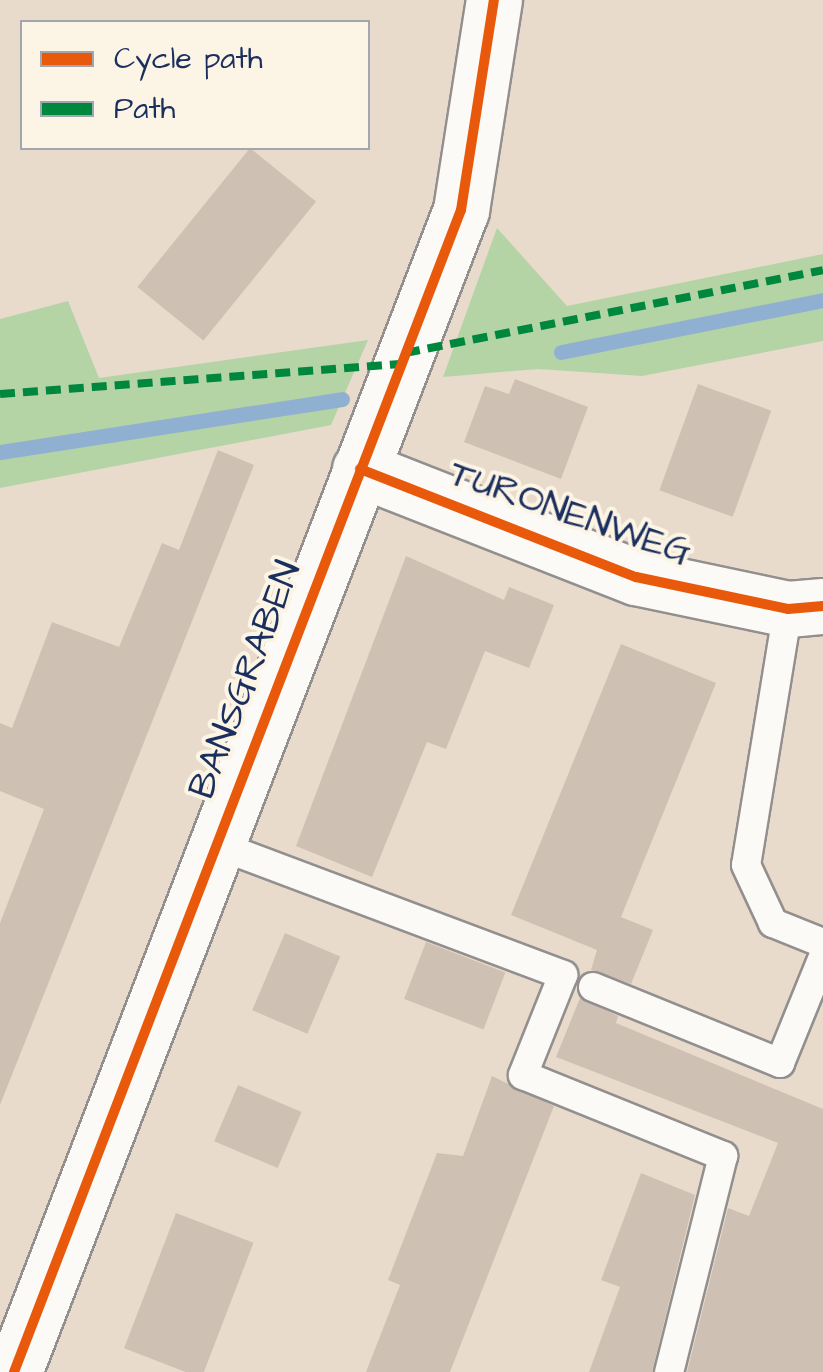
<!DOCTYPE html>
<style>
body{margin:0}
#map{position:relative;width:823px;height:1372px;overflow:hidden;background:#e8dbcb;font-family:"Architects Daughter",sans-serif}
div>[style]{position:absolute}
.green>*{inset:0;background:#b4d4a6}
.stream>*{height:15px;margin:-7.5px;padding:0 7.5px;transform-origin:7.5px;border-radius:7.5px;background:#90b0d2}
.building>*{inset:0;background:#cfc0b4;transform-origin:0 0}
.roads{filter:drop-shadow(2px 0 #928f8e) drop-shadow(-2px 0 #928f8e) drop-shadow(0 2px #928f8e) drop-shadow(0 -2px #928f8e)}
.lane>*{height:28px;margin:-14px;padding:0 14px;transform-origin:14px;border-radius:14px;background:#fcfaf7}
.street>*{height:55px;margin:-27.5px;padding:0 27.5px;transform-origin:27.5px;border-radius:27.5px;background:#fcfaf7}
.quiet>*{height:8px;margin-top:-4px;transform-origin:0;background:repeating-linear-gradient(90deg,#00873e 0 15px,transparent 0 23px)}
.cycleway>*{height:10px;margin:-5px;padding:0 5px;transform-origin:5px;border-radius:5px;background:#e8590c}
span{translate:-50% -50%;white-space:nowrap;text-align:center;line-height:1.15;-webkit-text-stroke:8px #fcf5e5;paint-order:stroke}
.street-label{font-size:38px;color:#1b2f5e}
.legend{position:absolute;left:20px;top:20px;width:350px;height:130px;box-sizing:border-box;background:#fcf5e5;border:2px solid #a2a6af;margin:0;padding:12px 18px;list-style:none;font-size:30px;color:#1b2f5e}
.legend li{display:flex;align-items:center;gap:20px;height:50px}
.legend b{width:50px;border:2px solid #a2a6af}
</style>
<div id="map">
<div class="green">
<i style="clip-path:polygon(497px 228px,567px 306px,823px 254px,823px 341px,642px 376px,538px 369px,443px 377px)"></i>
<i style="clip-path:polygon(68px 301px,99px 378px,368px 340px,331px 425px,0 488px,0 319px)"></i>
</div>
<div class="stream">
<i style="left:561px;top:352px;width:267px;rotate:-11.2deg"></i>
<i style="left:0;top:452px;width:346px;rotate:-8.8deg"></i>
</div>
<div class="building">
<i style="left:250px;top:148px;width:85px;height:179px;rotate:39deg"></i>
<i style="clip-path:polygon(515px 379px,588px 407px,561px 479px,464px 442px,485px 386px,509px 394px)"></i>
<i style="left:698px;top:384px;width:78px;height:113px;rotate:20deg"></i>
<i style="clip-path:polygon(218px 450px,254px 465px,0 1105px,0 923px,44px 809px,0 791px,0 723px,12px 728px,52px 622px,119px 647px,162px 543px,179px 550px)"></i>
<i style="clip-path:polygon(406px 556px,504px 600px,509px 587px,554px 605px,529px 668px,485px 651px,446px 749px,427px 742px,372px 877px,296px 846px)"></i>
<i style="clip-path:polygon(621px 644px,716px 683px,621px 917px,653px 930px,631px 984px,591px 970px,597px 950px,511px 915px)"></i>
<i style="left:285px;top:933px;width:60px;height:84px;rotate:23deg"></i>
<i style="left:426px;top:942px;width:85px;height:61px;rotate:21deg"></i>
<i style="clip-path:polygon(580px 998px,618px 1016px,616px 1023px,823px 1109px,823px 1372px,687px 1372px,728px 1208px,749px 1216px,778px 1143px,556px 1057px)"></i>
<i style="clip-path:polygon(492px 1076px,554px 1106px,450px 1372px,366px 1372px,400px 1285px,388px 1280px,437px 1153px,463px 1156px)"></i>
<i style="left:238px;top:1085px;width:69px;height:61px;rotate:23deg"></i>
<i style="clip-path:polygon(641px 1173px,695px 1195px,652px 1372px,589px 1372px,620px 1287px,601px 1280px)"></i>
<i style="left:176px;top:1213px;width:83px;height:145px;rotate:21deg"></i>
</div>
<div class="roads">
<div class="lane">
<i style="left:788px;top:609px;width:259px;rotate:99.3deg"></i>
<i style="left:746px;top:865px;width:64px;rotate:65deg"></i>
<i style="left:773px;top:923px;width:54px;rotate:21.8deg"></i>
<i style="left:215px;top:844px;width:372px;rotate:20.6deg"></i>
<i style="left:563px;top:975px;width:108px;rotate:111.8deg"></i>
<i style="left:523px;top:1075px;width:216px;rotate:22deg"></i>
<i style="left:723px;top:1156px;width:223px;rotate:104deg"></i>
<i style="left:593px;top:987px;width:202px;rotate:22.1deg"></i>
<i style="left:780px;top:1063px;width:114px;rotate:-67.9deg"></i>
</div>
<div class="street">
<i style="left:360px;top:469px;width:296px;rotate:21.4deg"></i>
<i style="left:636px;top:577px;width:155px;rotate:11.9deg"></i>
<i style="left:788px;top:609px;width:35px;rotate:-5deg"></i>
<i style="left:14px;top:1372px;width:1245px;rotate:-68.96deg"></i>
<i style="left:461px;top:210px;width:213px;rotate:-81.1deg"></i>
</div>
</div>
<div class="quiet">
<i style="left:405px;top:353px;width:426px;rotate:-11.2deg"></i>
<i style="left:0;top:394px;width:401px;rotate:-4.3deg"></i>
</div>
<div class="cycleway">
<i style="left:360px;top:469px;width:296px;rotate:21.4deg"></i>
<i style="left:636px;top:577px;width:155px;rotate:11.9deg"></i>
<i style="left:788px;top:609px;width:35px;rotate:-5deg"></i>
<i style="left:14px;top:1372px;width:1245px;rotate:-68.96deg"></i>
<i style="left:461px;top:210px;width:213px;rotate:-81.1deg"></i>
</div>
<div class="street-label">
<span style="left:570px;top:514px;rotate:19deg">TURONENWEG</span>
<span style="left:246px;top:680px;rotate:-69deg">BANSGRABEN</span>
</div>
<ul class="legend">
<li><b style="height:12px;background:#e8590c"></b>Cycle path</li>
<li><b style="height:12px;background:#00873e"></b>Path</li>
</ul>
</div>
